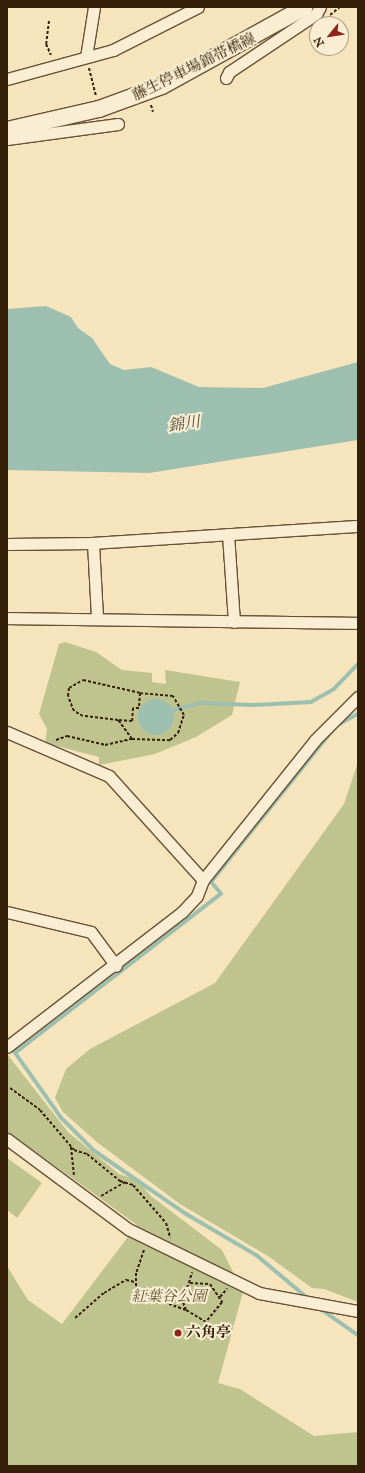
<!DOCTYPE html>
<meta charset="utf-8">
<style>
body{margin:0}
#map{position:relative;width:365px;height:1473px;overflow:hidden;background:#f6e5bc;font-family:"IM FELL Great Primer","Noto Serif JP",serif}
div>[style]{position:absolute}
.green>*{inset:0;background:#bfc38e}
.water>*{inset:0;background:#9dbfaf}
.round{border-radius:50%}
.stream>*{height:3.5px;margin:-1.75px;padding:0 1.75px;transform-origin:1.75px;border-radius:1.75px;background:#9dbfaf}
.path>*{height:2px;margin-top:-1px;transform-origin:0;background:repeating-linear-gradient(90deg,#372009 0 3px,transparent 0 5px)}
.roads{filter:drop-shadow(1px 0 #675136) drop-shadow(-1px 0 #675136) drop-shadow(0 1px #675136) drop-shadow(0 -1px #675136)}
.minor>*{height:11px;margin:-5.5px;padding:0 5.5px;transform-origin:5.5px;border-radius:5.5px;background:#f9eed3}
.secondary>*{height:16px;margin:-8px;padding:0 8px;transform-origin:8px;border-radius:8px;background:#f9eed3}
.dots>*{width:11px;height:11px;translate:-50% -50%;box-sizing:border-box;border:2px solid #f9eed3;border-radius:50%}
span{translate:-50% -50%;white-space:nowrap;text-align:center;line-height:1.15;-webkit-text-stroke:4px #f9eed3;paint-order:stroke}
.street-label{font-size:15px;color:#372009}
.park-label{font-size:15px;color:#605131;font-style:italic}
.poi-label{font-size:15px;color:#372009;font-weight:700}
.left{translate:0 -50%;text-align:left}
.water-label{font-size:16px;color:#56503b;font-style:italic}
.frame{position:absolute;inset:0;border:8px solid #372009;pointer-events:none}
.north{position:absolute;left:309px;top:16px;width:40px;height:40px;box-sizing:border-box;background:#f9eed3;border:1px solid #ab9c82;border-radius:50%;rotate:240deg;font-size:11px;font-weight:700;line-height:16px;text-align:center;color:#372009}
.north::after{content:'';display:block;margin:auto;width:14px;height:18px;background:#8f2418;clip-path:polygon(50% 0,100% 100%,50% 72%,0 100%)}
</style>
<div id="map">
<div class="green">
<i style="clip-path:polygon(65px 642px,96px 652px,122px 670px,152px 673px,152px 682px,166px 684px,165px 670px,240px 682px,232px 715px,196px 737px,155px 754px,99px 765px,99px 757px,45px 743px,47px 729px,39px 714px,59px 644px)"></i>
<i style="clip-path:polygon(358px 762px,358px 1302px,324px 1289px,312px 1288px,268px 1256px,180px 1204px,98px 1143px,63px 1112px,55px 1098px,66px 1069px,90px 1049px,215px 983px,344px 804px)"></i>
<i style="clip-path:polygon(7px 1054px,68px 1132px,119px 1174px,137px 1180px,151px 1196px,222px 1250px,243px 1292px,218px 1383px,240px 1389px,314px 1436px,358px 1432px,358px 1466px,7px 1466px,7px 1266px,28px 1300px,62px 1324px,137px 1225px,7px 1131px)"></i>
<i style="clip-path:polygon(7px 1158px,42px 1183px,17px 1218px,7px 1210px)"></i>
</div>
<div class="water">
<i style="clip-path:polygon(46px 306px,71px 317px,78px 328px,92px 338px,110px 364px,124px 370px,151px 367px,199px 387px,263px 388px,358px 362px,358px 440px,149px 473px,7px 470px,7px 309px)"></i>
<i class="round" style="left:138px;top:699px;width:36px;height:36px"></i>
</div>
<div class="stream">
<i style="left:174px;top:710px;width:28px;rotate:-15deg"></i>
<i style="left:201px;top:703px;width:51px;rotate:2.2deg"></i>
<i style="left:252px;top:705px;width:59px;rotate:-2.9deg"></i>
<i style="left:311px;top:702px;width:26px;rotate:-29deg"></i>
<i style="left:334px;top:689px;width:35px;rotate:-46deg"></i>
<i style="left:307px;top:1298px;width:65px;rotate:-140deg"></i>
<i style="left:257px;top:1256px;width:81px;rotate:-149.6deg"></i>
<i style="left:187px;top:1215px;width:113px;rotate:-145.5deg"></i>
<i style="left:94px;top:1151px;width:47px;rotate:-135deg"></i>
<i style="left:61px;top:1118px;width:80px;rotate:-125.3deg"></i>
<i style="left:15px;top:1053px;width:260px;rotate:-37.7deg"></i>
<i style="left:221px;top:894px;width:16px;rotate:-130deg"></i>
<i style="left:211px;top:882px;width:200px;rotate:-51.3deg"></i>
<i style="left:336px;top:726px;width:23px;rotate:-29deg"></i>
<i style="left:318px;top:1307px;width:49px;rotate:35deg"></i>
</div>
<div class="path">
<i style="left:330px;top:15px;width:13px;rotate:-39deg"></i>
<i style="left:49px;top:21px;width:23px;rotate:97deg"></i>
<i style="left:46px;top:44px;width:12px;rotate:66deg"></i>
<i style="left:89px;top:68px;width:29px;rotate:76deg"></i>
<i style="left:151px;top:105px;width:7px;rotate:74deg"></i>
<i style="left:132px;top:739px;width:24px;rotate:-126deg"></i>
<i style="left:118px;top:720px;width:35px;rotate:-173deg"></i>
<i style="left:83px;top:716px;width:10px;rotate:-151deg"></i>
<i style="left:74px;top:711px;width:16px;rotate:-112deg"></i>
<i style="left:68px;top:696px;width:8px;rotate:-83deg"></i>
<i style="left:69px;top:688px;width:16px;rotate:-30deg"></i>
<i style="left:83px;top:680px;width:58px;rotate:12.8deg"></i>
<i style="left:56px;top:740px;width:12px;rotate:-20deg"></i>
<i style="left:67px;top:736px;width:39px;rotate:13deg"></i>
<i style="left:105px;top:745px;width:28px;rotate:-13deg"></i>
<i style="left:132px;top:739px;width:38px;rotate:2deg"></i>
<i style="left:170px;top:740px;width:11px;rotate:-41deg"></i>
<i style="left:178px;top:733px;width:19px;rotate:-72deg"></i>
<i style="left:184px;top:715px;width:22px;rotate:-120deg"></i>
<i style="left:173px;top:696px;width:33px;rotate:-175deg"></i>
<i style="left:140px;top:693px;width:15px;rotate:94deg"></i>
<i style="left:139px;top:708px;width:6px;rotate:180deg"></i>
<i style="left:133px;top:708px;width:13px;rotate:94deg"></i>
<i style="left:132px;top:721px;width:14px;rotate:-176deg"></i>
<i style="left:10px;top:1088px;width:37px;rotate:36deg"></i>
<i style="left:40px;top:1110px;width:52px;rotate:49.6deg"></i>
<i style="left:74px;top:1150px;width:14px;rotate:17deg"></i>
<i style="left:87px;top:1154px;width:43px;rotate:39.3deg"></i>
<i style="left:120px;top:1181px;width:14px;rotate:17deg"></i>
<i style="left:133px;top:1185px;width:50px;rotate:49deg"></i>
<i style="left:166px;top:1223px;width:15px;rotate:74deg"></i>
<i style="left:71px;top:1147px;width:28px;rotate:84deg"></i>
<i style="left:101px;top:1196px;width:28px;rotate:-30deg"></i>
<i style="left:144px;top:1250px;width:24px;rotate:109deg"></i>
<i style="left:136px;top:1273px;width:13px;rotate:90deg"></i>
<i style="left:136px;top:1286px;width:18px;rotate:38deg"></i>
<i style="left:150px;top:1297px;width:38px;rotate:20deg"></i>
<i style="left:190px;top:1283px;width:20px;rotate:3deg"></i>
<i style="left:210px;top:1284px;width:22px;rotate:56deg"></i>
<i style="left:222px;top:1302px;width:26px;rotate:129deg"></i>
<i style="left:206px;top:1322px;width:23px;rotate:-149deg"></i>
<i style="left:186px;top:1310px;width:9px;rotate:-111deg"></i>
<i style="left:183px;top:1302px;width:31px;rotate:-73deg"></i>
<i style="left:220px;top:1297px;width:11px;rotate:-49deg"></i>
<i style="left:75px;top:1318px;width:38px;rotate:-41deg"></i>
<i style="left:104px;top:1293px;width:26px;rotate:-31deg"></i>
<i style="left:126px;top:1280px;width:9px;rotate:13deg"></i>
</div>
<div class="roads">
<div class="minor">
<i style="left:86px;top:57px;width:51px;rotate:-80.9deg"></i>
<i style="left:226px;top:78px;width:7px;rotate:-63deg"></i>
<i style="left:229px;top:72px;width:105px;rotate:-33.7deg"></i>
<i style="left:316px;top:14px;width:8px;rotate:-60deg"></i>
<i style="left:7px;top:79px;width:110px;rotate:-15.3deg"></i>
<i style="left:113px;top:50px;width:95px;rotate:-26.8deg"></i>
<i style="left:7px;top:139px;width:112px;rotate:-7.7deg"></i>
<i style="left:228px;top:534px;width:88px;rotate:86.1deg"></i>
<i style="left:93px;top:543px;width:75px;rotate:86.9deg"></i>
<i style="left:7px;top:544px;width:86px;rotate:-0.7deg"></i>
<i style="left:93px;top:543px;width:266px;rotate:-3.7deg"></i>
<i style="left:7px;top:618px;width:351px;rotate:0.8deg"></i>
<i style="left:7px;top:732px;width:111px;rotate:23.3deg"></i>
<i style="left:109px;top:776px;width:140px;rotate:47.9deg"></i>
<i style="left:203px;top:880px;width:17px;rotate:111deg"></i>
<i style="left:197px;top:896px;width:22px;rotate:133deg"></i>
<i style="left:182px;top:912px;width:221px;rotate:142.4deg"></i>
<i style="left:203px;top:880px;width:179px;rotate:-51.3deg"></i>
<i style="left:315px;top:740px;width:61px;rotate:-45deg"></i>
<i style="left:7px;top:912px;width:86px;rotate:13.4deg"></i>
<i style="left:91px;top:932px;width:42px;rotate:53.7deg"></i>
<i style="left:7px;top:1139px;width:151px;rotate:36.6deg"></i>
<i style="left:128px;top:1229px;width:146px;rotate:26deg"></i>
<i style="left:259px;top:1293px;width:101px;rotate:10.3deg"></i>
</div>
<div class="secondary">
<i style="left:7px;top:130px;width:94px;rotate:-12.9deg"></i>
<i style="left:99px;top:109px;width:67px;rotate:-20.1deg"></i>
<i style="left:162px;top:86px;width:163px;rotate:-28.9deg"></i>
</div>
</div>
<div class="dots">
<i style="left:178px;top:1333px;background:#8f2418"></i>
</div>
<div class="street-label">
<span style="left:194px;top:67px;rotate:-26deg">藤生停車場錦帯橋線</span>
</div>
<div class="park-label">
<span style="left:169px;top:1297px">紅葉谷公園</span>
</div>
<div class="poi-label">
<span class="left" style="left:186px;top:1333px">六角亭</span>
</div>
<div class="water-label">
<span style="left:184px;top:424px;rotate:-8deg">錦川</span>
</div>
<div class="frame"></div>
<div class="north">N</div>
</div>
